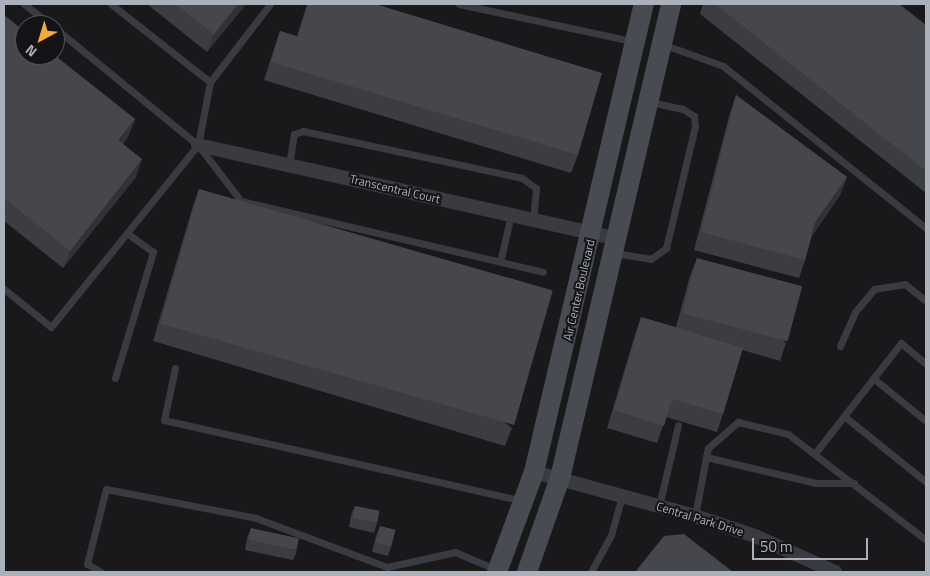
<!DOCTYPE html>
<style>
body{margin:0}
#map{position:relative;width:930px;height:576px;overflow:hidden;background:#19191c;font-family:"Titillium Web",sans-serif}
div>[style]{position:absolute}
.lane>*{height:7px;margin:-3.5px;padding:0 3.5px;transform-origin:3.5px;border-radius:3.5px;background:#3a3b41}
.street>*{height:14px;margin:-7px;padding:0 7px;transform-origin:7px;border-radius:7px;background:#3a3b41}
.secondary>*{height:20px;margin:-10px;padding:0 10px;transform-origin:10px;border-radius:10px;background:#484b51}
.wall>*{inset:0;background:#3b3d41}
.shaded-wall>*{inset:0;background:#303235}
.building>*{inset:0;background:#45474c;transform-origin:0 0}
span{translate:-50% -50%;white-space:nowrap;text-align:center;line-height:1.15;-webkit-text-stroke:4px #141417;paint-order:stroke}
.street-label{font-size:12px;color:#abb1bb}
.frame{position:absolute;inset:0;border:5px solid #abb1bb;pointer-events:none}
.north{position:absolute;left:15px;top:15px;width:50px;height:50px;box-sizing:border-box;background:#141417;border:1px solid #505359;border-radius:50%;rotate:219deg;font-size:14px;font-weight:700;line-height:20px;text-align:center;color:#abb1bb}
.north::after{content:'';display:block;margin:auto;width:18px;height:22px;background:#f5ac37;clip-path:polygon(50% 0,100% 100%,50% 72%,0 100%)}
.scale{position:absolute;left:752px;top:538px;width:116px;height:22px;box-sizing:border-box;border:2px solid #abb1bb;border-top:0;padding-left:6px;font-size:15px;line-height:18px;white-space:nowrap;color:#abb1bb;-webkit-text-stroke:4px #141417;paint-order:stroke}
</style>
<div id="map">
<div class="lane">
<i style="left:24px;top:4px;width:34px;rotate:38deg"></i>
<i style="left:111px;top:4px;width:126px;rotate:38.2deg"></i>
<i style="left:459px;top:4px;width:177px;rotate:12.1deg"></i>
<i style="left:55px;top:28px;width:185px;rotate:39.3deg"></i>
<i style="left:198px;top:145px;width:71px;rotate:52.5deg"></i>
<i style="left:241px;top:201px;width:310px;rotate:13.2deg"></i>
<i style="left:662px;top:44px;width:65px;rotate:19.8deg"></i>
<i style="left:723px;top:66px;width:260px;rotate:38.6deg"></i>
<i style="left:289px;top:165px;width:31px;rotate:-81deg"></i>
<i style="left:294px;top:134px;width:9px;rotate:-18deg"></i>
<i style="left:303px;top:131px;width:224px;rotate:12.1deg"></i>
<i style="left:522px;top:178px;width:17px;rotate:36deg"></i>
<i style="left:536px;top:188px;width:32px;rotate:95deg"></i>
<i style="left:614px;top:253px;width:37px;rotate:9deg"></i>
<i style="left:651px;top:259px;width:19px;rotate:-36deg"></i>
<i style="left:666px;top:248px;width:125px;rotate:-76.6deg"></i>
<i style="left:695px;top:126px;width:10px;rotate:-96deg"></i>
<i style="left:694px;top:116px;width:13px;rotate:-148deg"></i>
<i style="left:683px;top:109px;width:35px;rotate:-168deg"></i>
<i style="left:500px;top:262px;width:48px;rotate:-76.8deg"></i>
<i style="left:4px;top:289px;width:60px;rotate:39deg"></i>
<i style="left:51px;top:327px;width:234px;rotate:-51.1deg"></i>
<i style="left:198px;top:145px;width:64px;rotate:-79.2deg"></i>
<i style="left:210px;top:82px;width:98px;rotate:-52.4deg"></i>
<i style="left:840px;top:346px;width:37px;rotate:-66deg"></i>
<i style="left:855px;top:312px;width:30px;rotate:-50deg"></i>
<i style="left:874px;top:289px;width:31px;rotate:-9deg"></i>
<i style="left:905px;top:284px;width:27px;rotate:39deg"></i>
<i style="left:175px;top:368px;width:53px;rotate:101.9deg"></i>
<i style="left:164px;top:420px;width:367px;rotate:12.7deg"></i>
<i style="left:115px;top:378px;width:132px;rotate:-73.2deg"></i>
<i style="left:153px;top:252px;width:32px;rotate:-144deg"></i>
<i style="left:873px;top:378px;width:68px;rotate:39.1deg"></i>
<i style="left:844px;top:416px;width:105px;rotate:38.8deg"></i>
<i style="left:816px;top:452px;width:138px;rotate:-52.1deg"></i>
<i style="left:901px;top:343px;width:33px;rotate:40deg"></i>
<i style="left:706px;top:457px;width:9px;rotate:-77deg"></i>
<i style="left:708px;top:448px;width:40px;rotate:-41deg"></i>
<i style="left:738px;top:422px;width:51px;rotate:13.5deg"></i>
<i style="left:788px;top:434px;width:174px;rotate:37.5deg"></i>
<i style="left:659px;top:506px;width:83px;rotate:-76.8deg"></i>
<i style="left:695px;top:516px;width:60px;rotate:-79.4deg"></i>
<i style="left:706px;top:457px;width:113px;rotate:13.3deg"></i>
<i style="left:816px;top:483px;width:38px"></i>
<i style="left:101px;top:572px;width:16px;rotate:-150deg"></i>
<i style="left:87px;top:564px;width:77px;rotate:-75.8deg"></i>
<i style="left:106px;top:489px;width:153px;rotate:10.9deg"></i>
<i style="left:256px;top:518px;width:140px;rotate:20.5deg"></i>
<i style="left:387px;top:567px;width:70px;rotate:-12.4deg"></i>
<i style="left:455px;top:552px;width:43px;rotate:23deg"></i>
<i style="left:591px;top:572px;width:42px;rotate:-61.6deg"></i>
<i style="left:611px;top:535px;width:41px;rotate:-74.2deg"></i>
</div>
<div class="street">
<i style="left:198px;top:145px;width:429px;rotate:12.6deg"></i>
<i style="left:534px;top:472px;width:167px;rotate:15.3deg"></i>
<i style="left:695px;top:516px;width:63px;rotate:18.4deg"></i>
<i style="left:755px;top:536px;width:88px;rotate:24.2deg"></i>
</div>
<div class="secondary">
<i style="left:497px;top:572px;width:107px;rotate:-69.7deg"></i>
<i style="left:534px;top:472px;width:481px;rotate:-76.8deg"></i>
<i style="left:527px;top:572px;width:100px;rotate:-70.7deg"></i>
<i style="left:560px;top:478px;width:487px;rotate:-76.8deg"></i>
</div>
<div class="wall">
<i style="clip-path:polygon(147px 4px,246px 4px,207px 52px)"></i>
<i style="clip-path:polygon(307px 4px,375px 4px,578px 155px,571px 173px,264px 80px,274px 49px,280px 31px,297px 36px)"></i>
<i style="clip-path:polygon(703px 4px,899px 4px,926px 25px,926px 193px,700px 14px)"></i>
<i style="clip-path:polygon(4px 15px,135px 119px,128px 137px,123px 144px,136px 177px,63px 268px,4px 221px)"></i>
<i style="clip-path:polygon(736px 95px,847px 177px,840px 195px,812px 236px,805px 260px,799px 278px,694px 250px,730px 113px)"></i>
<i style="clip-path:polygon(199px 189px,512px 428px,505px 446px,153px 341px,193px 206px)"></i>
<i style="clip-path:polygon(697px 258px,786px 343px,780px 361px,742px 350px,723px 414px,717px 432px,666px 417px,657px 443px,607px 428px,635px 335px,641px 317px,676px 327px,690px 276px)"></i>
<i style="clip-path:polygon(355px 506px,377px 523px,374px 533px,349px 527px,351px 515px)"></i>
<i style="clip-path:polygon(380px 526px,391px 547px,388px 556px,372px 552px,376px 536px)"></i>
<i style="clip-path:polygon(251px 528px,297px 551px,293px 560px,245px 550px,247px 538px)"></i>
</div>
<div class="shaded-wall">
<i style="clip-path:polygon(238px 4px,246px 4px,207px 52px,214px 34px)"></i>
<i style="clip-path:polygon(135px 119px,128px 137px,112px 158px,118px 140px)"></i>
<i style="clip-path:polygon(142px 159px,136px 177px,63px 268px,70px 251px)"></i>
<i style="clip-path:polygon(847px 177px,840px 195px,809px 240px,815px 222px)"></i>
</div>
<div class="building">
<i style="clip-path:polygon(175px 4px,238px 4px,214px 34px)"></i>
<i style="clip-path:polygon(308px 4px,375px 4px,602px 73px,578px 155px,271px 62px,280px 31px,298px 37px)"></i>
<i style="clip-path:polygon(715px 4px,899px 4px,926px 25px,926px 171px)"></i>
<i style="clip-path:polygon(4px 15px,25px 32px,25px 55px,54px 55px,135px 119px,118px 140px,142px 159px,70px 251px,4px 198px)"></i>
<i style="clip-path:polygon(736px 95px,847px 177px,815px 222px,805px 260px,701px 232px)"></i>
<i style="left:199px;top:189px;width:368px;height:140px;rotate:16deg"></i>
<i style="left:697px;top:258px;width:109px;height:57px;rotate:15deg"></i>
<i style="clip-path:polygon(641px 317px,743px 348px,723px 414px,672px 399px,664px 426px,614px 410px)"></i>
<i style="left:355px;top:506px;width:25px;height:12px;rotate:11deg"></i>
<i style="left:380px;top:526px;width:16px;height:17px;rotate:14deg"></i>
<i style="left:251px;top:528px;width:49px;height:12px;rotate:12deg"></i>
<i style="clip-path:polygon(684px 534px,733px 572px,635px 572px,664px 536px)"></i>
</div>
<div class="street-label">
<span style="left:395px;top:189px;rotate:13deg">Transcentral Court</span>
<span style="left:579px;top:290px;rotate:-77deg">Air Center Boulevard</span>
<span style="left:700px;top:519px;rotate:17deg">Central Park Drive</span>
</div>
<div class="frame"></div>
<div class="north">N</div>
<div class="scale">50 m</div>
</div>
